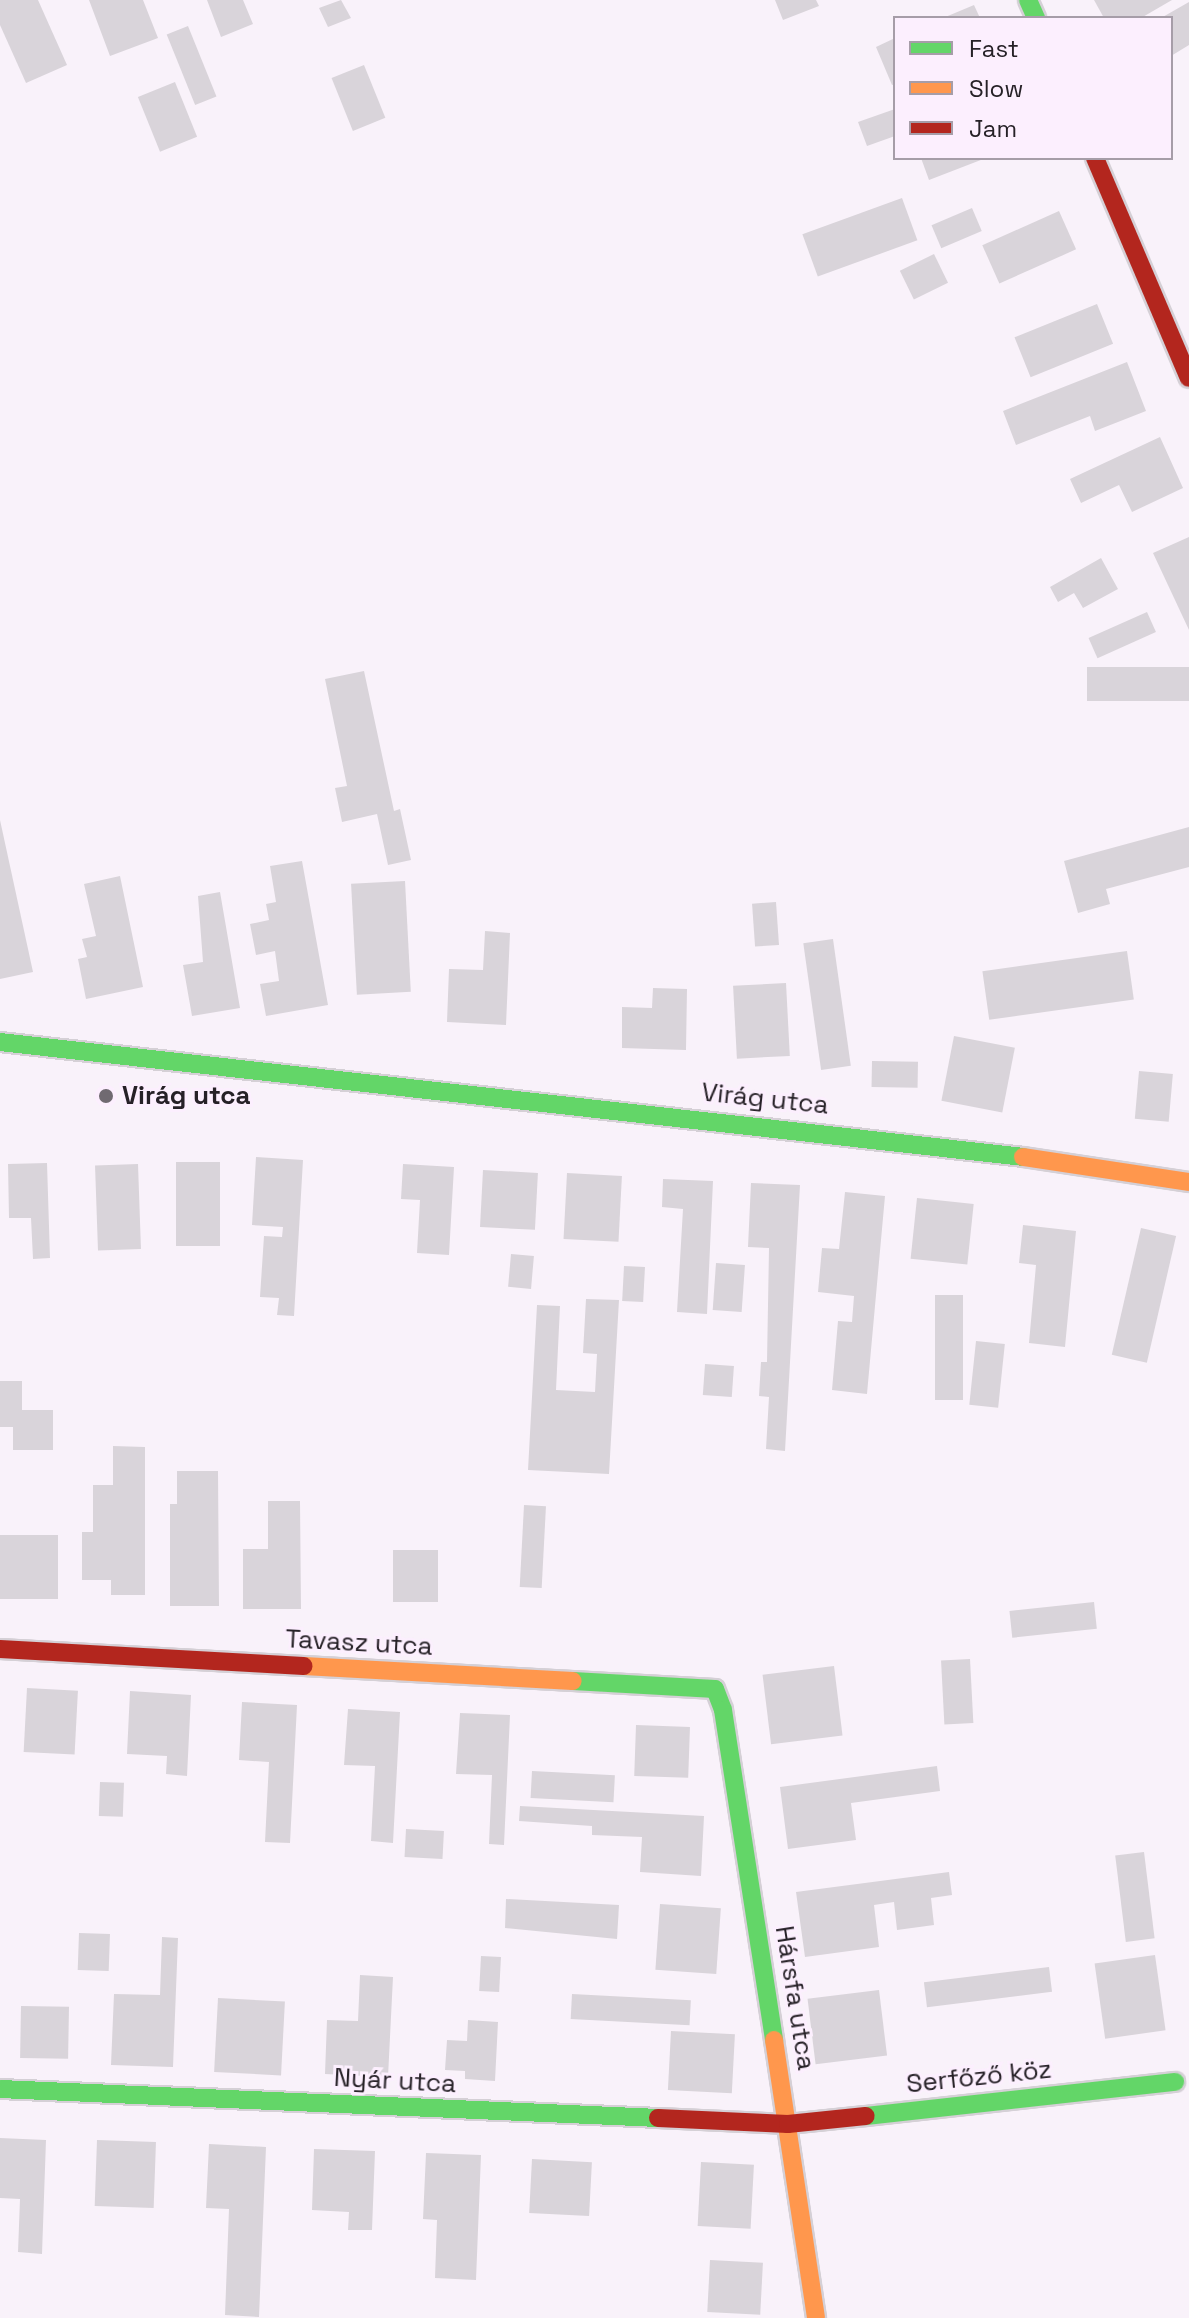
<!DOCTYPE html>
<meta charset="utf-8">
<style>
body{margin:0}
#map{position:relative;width:1189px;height:2318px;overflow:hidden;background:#f9f2fa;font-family:"Space Grotesk",sans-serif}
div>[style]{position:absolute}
.building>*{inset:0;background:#d9d4da;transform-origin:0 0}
.roads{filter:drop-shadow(2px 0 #d5d0d6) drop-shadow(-2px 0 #d5d0d6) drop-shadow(0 2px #d5d0d6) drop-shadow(0 -2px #d5d0d6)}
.fast>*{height:18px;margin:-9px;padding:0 9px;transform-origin:9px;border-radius:9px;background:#63d668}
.slow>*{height:18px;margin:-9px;padding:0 9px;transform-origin:9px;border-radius:9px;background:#ff974d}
.jam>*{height:18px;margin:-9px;padding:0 9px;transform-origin:9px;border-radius:9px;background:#b3261e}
.dots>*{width:22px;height:22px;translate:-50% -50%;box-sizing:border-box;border:4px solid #fceffe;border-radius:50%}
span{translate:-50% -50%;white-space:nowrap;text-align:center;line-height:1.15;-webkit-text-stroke:6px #fceffe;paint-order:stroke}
.poi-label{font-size:26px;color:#262127;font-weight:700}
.left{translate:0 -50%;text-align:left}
.street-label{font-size:26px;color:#262127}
.legend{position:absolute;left:893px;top:16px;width:280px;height:144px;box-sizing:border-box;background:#fceffe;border:2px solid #a69da8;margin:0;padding:10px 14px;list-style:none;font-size:24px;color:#262127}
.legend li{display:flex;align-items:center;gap:16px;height:40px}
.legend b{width:40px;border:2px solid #a69da8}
</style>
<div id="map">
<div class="building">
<i style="clip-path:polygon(0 0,38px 0,67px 65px,26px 83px,0 25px)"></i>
<i style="clip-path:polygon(89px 0,143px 0,158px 38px,110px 56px)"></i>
<i style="clip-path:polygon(207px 0,243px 0,253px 24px,221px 37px)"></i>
<i style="clip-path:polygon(341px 0,351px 18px,328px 27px,319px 8px)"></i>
<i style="clip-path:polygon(775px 0,816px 0,819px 6px,783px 20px)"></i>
<i style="clip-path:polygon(1094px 0,1172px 0,1141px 18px,1104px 18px)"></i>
<i style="clip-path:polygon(1189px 2px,1189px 45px,1171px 56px,1171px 18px,1161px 18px)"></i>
<i style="clip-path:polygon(974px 5px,980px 18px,943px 18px)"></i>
<i style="left:188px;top:26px;width:76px;height:23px;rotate:68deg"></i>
<i style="clip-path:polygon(895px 38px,895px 84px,892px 85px,876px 47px)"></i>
<i style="left:364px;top:65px;width:57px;height:35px;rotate:68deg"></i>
<i style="left:175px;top:82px;width:59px;height:40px;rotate:68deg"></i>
<i style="clip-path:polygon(895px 109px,895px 136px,867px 146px,858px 122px)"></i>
<i style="clip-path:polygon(921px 158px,986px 158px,929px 180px)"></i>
<i style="left:902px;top:198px;width:45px;height:106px;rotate:70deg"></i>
<i style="left:972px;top:208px;width:25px;height:44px;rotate:67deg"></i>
<i style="left:1059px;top:211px;width:42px;height:84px;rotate:66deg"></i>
<i style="left:934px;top:254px;width:32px;height:38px;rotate:64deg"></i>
<i style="left:1097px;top:304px;width:43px;height:89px;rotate:68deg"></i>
<i style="clip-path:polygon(1127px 362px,1146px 411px,1095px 431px,1090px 416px,1016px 445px,1003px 411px)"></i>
<i style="clip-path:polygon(1160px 437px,1183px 488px,1132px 512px,1119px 485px,1081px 503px,1070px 479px)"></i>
<i style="clip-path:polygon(1189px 537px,1189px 630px,1153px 553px)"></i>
<i style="clip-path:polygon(1101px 558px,1118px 589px,1083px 608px,1074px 593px,1058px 602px,1050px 587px)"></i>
<i style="left:1147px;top:612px;width:22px;height:64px;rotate:66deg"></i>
<i style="left:1189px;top:667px;width:34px;height:102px;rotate:90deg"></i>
<i style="clip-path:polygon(364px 671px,394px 811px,400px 809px,411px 860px,388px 865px,377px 814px,342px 822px,335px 788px,347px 786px,325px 679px)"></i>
<i style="clip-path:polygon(0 820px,33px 972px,0 979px)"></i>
<i style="clip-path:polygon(1189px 827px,1189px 867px,1106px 889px,1110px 904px,1078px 913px,1064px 861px)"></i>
<i style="clip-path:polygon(302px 861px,328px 1005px,266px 1016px,260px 984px,279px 981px,275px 951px,256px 955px,250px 924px,269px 920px,266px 904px,276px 902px,270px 866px)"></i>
<i style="clip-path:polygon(120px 876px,143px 987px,86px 999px,78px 959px,87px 957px,82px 939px,96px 936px,84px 884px)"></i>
<i style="left:405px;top:881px;width:111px;height:54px;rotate:87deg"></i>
<i style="clip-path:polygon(220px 892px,240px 1008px,192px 1016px,183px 965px,203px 962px,198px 896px)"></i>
<i style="left:776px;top:902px;width:43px;height:24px;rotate:86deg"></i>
<i style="clip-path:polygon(485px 931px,510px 933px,506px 1025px,447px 1022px,449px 969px,483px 970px)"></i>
<i style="left:833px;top:939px;width:128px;height:30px;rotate:82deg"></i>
<i style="left:1127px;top:951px;width:49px;height:146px;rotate:82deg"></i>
<i style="left:786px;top:983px;width:73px;height:53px;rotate:87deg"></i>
<i style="clip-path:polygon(653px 988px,687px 989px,686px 1050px,622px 1048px,622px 1007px,652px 1008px)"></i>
<i style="left:954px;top:1036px;width:62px;height:66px;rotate:11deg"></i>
<i style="left:872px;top:1061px;width:46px;height:26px;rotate:1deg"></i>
<i style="left:1139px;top:1071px;width:34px;height:48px;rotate:5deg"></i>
<i style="clip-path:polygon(256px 1157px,303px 1160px,294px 1316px,277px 1315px,279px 1298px,260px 1297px,264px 1236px,282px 1237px,283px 1227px,252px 1225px)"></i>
<i style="left:176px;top:1162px;width:44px;height:84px"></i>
<i style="clip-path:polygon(47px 1163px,50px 1258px,33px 1259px,31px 1218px,9px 1218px,8px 1164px)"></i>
<i style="left:138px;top:1164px;width:85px;height:43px;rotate:88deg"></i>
<i style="clip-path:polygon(403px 1164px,454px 1167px,449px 1255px,417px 1253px,420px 1200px,401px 1199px)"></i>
<i style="left:483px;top:1170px;width:55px;height:57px;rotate:3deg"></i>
<i style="left:567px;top:1173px;width:55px;height:66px;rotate:3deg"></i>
<i style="clip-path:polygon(663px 1179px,713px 1181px,707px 1314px,677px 1312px,683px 1209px,662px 1207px)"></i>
<i style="clip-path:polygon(751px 1183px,800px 1185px,785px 1451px,766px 1449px,769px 1397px,759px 1396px,761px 1362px,767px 1362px,769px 1248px,748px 1247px)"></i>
<i style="clip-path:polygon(845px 1192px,885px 1196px,867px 1394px,832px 1390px,838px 1321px,852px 1322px,854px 1296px,818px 1292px,822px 1248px,839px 1249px)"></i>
<i style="left:917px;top:1198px;width:57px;height:61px;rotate:6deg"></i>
<i style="clip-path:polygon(1023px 1225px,1076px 1231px,1065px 1347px,1029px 1343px,1036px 1265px,1019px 1263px)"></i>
<i style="left:1141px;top:1228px;width:36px;height:130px;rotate:13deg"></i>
<i style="left:511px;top:1254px;width:23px;height:33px;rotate:5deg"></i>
<i style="left:716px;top:1263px;width:29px;height:47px;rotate:4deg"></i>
<i style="left:624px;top:1266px;width:21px;height:35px;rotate:3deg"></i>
<i style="left:935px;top:1295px;width:28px;height:105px"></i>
<i style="clip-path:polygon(586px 1299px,619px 1300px,609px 1474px,528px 1470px,537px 1305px,560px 1306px,556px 1390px,595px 1392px,597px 1354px,583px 1353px)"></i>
<i style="left:976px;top:1341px;width:29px;height:64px;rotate:6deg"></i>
<i style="left:705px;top:1364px;width:29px;height:31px;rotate:4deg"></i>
<i style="clip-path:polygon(0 1381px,22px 1381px,22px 1410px,53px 1410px,53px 1450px,13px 1450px,13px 1427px,0 1427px)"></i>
<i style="clip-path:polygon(113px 1446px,145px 1447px,145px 1595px,111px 1595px,111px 1580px,82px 1580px,82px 1532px,93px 1532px,93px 1485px,113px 1485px)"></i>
<i style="clip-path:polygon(177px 1471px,218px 1471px,219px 1606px,170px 1606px,170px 1504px,177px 1504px)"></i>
<i style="clip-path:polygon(268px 1501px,300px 1501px,301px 1609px,243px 1609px,243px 1549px,268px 1549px)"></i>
<i style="left:524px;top:1505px;width:22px;height:82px;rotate:3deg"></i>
<i style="left:0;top:1535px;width:58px;height:64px"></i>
<i style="left:393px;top:1550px;width:45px;height:52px"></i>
<i style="left:1094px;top:1602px;width:27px;height:85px;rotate:84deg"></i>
<i style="left:970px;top:1659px;width:64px;height:29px;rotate:87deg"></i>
<i style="left:834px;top:1666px;width:70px;height:72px;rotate:83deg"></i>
<i style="left:27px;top:1688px;width:51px;height:64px;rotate:3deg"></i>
<i style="clip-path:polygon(130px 1691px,191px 1695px,187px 1776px,166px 1774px,167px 1756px,127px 1754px)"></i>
<i style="clip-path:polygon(242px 1702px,297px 1705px,290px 1843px,265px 1842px,269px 1762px,239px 1760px)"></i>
<i style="clip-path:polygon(348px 1709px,400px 1712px,393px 1843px,371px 1841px,375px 1766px,344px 1765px)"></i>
<i style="clip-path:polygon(460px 1713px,510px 1715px,504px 1845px,489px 1844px,492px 1775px,456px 1774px)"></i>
<i style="left:636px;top:1725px;width:54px;height:51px;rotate:2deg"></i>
<i style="clip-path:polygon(937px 1766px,940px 1791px,851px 1803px,856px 1840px,788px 1849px,780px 1787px)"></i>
<i style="left:532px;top:1771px;width:83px;height:27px;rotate:3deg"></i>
<i style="left:100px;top:1782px;width:24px;height:34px;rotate:2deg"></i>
<i style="clip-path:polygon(520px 1806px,704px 1816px,701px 1876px,640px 1872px,642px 1837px,592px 1835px,592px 1826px,519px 1821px)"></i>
<i style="left:406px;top:1829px;width:38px;height:28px;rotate:3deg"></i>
<i style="left:1144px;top:1852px;width:87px;height:29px;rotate:83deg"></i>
<i style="clip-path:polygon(949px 1872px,952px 1895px,931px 1898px,934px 1925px,897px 1930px,894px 1902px,874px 1905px,879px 1947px,805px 1957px,796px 1892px)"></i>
<i style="clip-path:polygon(506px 1899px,619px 1905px,617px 1939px,505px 1928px)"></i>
<i style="left:660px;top:1904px;width:61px;height:66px;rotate:4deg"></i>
<i style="left:79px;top:1933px;width:31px;height:37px;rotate:2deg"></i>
<i style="clip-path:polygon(162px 1937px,178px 1938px,173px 2067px,111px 2065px,114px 1994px,160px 1995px)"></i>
<i style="left:1155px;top:1955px;width:76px;height:61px;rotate:82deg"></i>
<i style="left:481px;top:1956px;width:20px;height:35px;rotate:3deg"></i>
<i style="left:1049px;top:1967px;width:25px;height:126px;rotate:83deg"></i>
<i style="clip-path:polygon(360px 1975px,393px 1977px,388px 2077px,325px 2074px,327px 2020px,358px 2021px)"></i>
<i style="left:879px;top:1990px;width:66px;height:72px;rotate:83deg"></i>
<i style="left:572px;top:1994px;width:119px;height:25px;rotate:3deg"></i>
<i style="left:218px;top:1998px;width:67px;height:74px;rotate:3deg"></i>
<i style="left:21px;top:2006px;width:48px;height:52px;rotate:1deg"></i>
<i style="clip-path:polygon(468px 2020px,498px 2022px,495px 2081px,465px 2079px,465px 2071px,445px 2070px,447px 2040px,467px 2041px)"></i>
<i style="left:671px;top:2031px;width:64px;height:59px;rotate:3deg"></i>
<i style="clip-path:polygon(0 2138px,46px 2140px,42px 2254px,18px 2252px,20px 2199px,0 2198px)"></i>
<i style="left:97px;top:2140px;width:59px;height:66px;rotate:2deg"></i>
<i style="clip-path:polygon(209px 2144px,266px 2147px,259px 2317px,225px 2315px,229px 2209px,206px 2208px)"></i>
<i style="clip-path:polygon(314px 2149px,375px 2151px,372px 2230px,348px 2230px,349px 2212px,312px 2210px)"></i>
<i style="clip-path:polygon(426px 2153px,481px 2155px,476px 2280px,435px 2278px,437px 2220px,423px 2219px)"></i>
<i style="left:532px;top:2159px;width:60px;height:54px;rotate:3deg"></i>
<i style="left:701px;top:2162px;width:53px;height:64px;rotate:3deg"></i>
<i style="left:710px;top:2260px;width:53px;height:52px;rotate:3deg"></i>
</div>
<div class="roads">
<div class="fast">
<i style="left:1028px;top:0;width:20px;rotate:66deg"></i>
<i style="left:0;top:1042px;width:1029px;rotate:6.41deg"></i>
<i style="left:573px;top:1681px;width:142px;rotate:3.2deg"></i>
<i style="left:715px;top:1689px;width:22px;rotate:69deg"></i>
<i style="left:723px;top:1710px;width:334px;rotate:81.2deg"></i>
<i style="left:0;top:2089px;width:659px;rotate:2.52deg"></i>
<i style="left:866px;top:2116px;width:311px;rotate:-6.3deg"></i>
</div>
<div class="slow">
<i style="left:1023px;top:1157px;width:168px;rotate:8.6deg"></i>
<i style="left:304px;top:1666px;width:269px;rotate:3.2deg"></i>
<i style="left:774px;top:2040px;width:281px;rotate:81.4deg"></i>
</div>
<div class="jam">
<i style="left:1095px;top:158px;width:239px;rotate:66.9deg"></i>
<i style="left:0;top:1649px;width:304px;rotate:3.2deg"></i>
<i style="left:658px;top:2118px;width:130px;rotate:2.6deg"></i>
<i style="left:788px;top:2124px;width:78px;rotate:-5.9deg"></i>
</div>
</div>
<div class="dots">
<i style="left:106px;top:1096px;background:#706a71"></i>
</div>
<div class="poi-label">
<span class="left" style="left:122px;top:1096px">Virág utca</span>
</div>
<div class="street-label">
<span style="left:765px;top:1099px;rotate:6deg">Virág utca</span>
<span style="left:359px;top:1643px;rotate:3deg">Tavasz utca</span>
<span style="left:795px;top:1998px;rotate:81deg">Hársfa utca</span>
<span style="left:979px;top:2077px;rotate:-6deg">Serfőző köz</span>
<span style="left:395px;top:2081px;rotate:3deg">Nyár utca</span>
</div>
<ul class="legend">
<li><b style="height:10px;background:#63d668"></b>Fast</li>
<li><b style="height:10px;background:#ff974d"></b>Slow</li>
<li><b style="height:10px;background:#b3261e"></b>Jam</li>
</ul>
</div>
